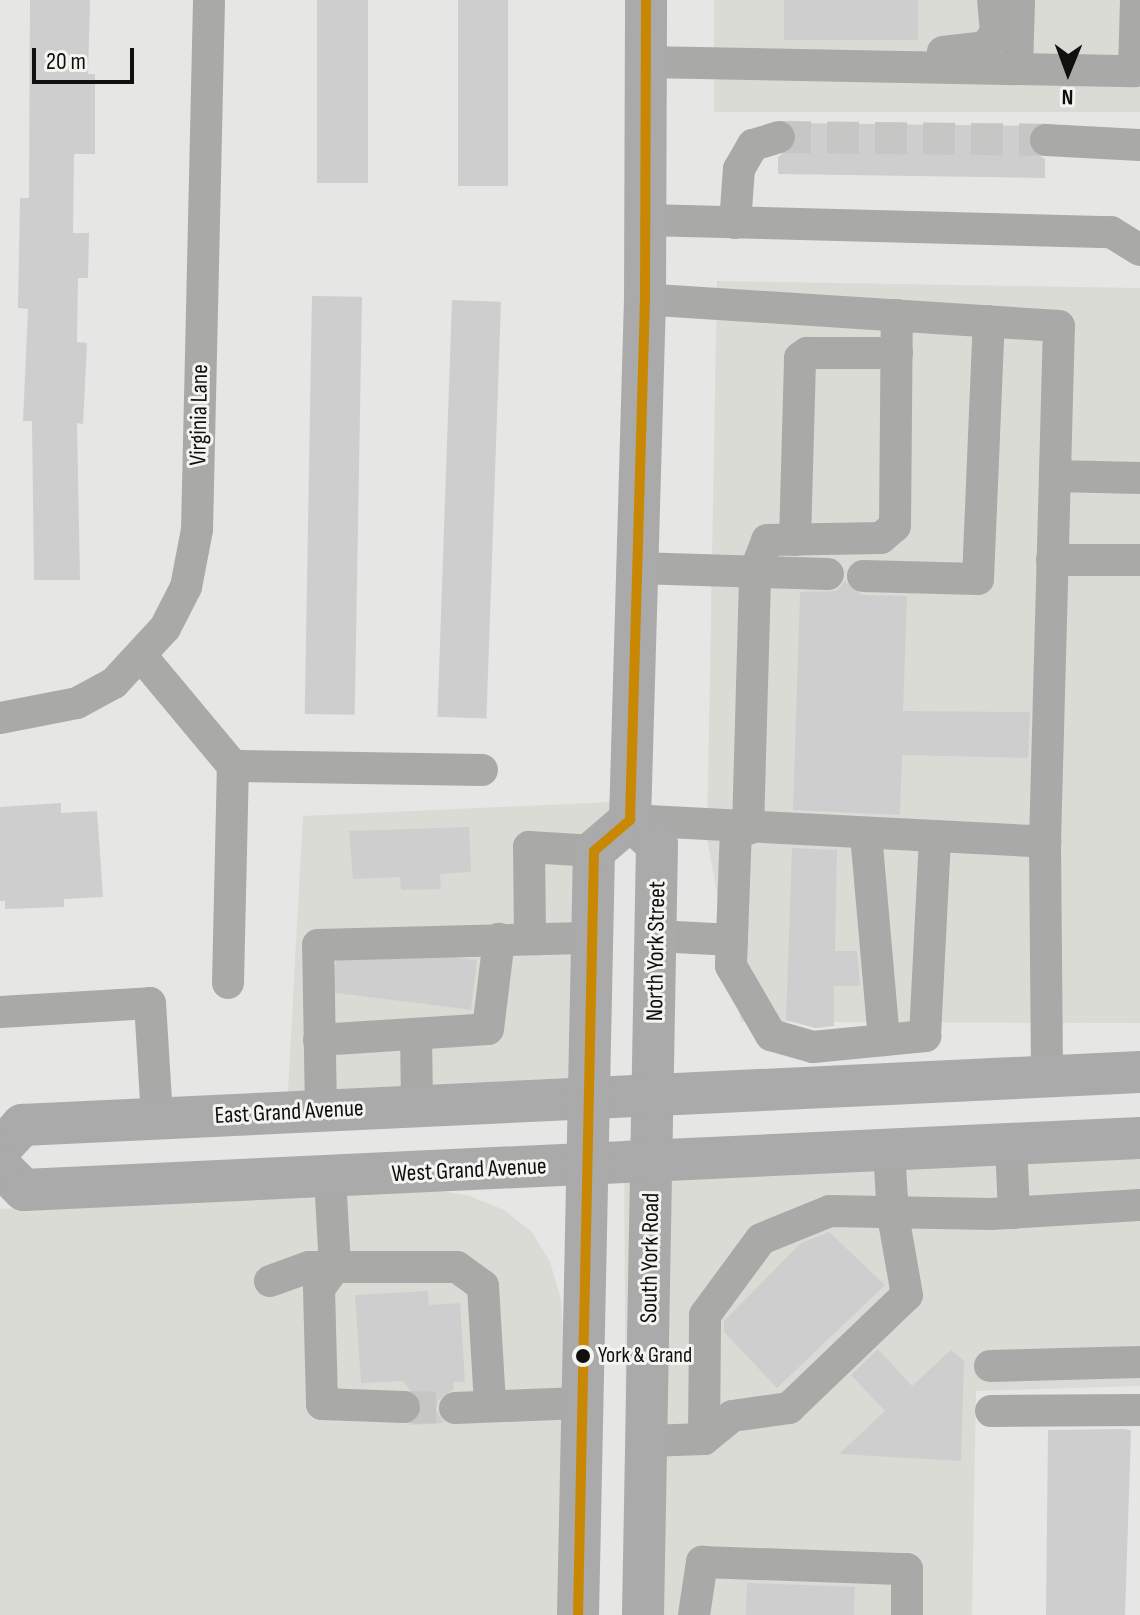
<!DOCTYPE html>
<style>
body{margin:0}
#map{position:relative;width:1140px;height:1615px;overflow:hidden;background:#e6e6e5;font-family:"Sofia Sans Condensed",sans-serif}
div>[style]{position:absolute}
.built>*{inset:0;background:#dadbd4;transform-origin:0 0}
.building>*{inset:0;background:#cfcecf;transform-origin:0 0}
.minor-tunnel>*{height:32px;margin-top:-16px;transform-origin:0;background:repeating-linear-gradient(90deg,#c6c6c5 0 32px,transparent 0 48px)}
.minor>*{height:32px;margin:-16px;padding:0 16px;transform-origin:16px;border-radius:16px;background:#a9a9a8}
.major>*{height:42px;margin:-21px;padding:0 21px;transform-origin:21px;border-radius:21px;background:#aaa}
.bus-1>*{height:10px;margin:-5px;padding:0 5px;transform-origin:5px;border-radius:5px;background:#c98803}
.dots>*{width:22px;height:22px;translate:-50% -50%;box-sizing:border-box;border:4px solid #f4f5f1;border-radius:50%}
span{translate:-50% -50%;white-space:nowrap;text-align:center;line-height:1.15;-webkit-text-stroke:6px #f4f5f1;paint-order:stroke}
.bus-label{font-size:22px;color:#10100f}
.left{translate:0 -50%;text-align:left}
.street-label{font-size:24px;color:#10100f}
.north{position:absolute;left:1028px;top:32px;width:80px;height:80px;-webkit-text-stroke:6px #f4f5f1;paint-order:stroke;rotate:181deg;font-size:22px;font-weight:700;line-height:32px;text-align:center;color:#10100f}
.north::after{content:'';display:block;margin:auto;width:28px;height:36px;background:#10100f;clip-path:polygon(50% 0,100% 100%,50% 72%,0 100%)}
.scale{position:absolute;left:32px;top:48px;width:102px;height:36px;box-sizing:border-box;border:4px solid #10100f;border-top:0;padding-left:10px;font-size:24px;line-height:28px;white-space:nowrap;color:#10100f;-webkit-text-stroke:6px #f4f5f1;paint-order:stroke}
</style>
<div id="map">
<div class="built">
<i style="left:714px;top:0;width:426px;height:112px"></i>
<i style="clip-path:polygon(717px 281px,1140px 288px,1140px 1023px,741px 1022px,707px 839px)"></i>
<i style="clip-path:polygon(612px 802px,602px 1113px,286px 1126px,303px 816px)"></i>
<i style="clip-path:polygon(980px 1127px,1140px 1140px,1140px 1386px,976px 1391px,972px 1615px,651px 1615px,626px 1481px,624px 1140px)"></i>
<i style="clip-path:polygon(419px 1188px,467px 1195px,504px 1210px,532px 1232px,550px 1262px,561px 1299px,564px 1342px,561px 1615px,0 1615px,0 1209px)"></i>
</div>
<div class="building">
<i style="clip-path:polygon(30px 0,90px 0,88px 74px,95px 74px,95px 154px,74px 154px,73px 233px,89px 233px,88px 278px,78px 278px,77px 342px,87px 343px,83px 424px,77px 423px,80px 580px,34px 580px,32px 421px,23px 421px,28px 309px,18px 308px,20px 198px,29px 198px)"></i>
<i style="left:317px;top:0;width:51px;height:183px"></i>
<i style="left:458px;top:0;width:50px;height:186px"></i>
<i style="left:784px;top:0;width:134px;height:40px"></i>
<i style="clip-path:polygon(791px 123px,1034px 126px,1029px 148px,1045px 159px,1045px 178px,778px 174px,778px 157px,797px 142px)"></i>
<i style="left:312px;top:296px;width:50px;height:418px;rotate:1deg"></i>
<i style="left:452px;top:300px;width:49px;height:417px;rotate:2deg"></i>
<i style="clip-path:polygon(845px 581px,862px 595px,907px 596px,903px 711px,1030px 712px,1028px 758px,902px 755px,900px 815px,793px 810px,800px 592px,836px 591px)"></i>
<i style="clip-path:polygon(61px 803px,61px 813px,97px 811px,103px 897px,64px 899px,64px 907px,5px 909px,5px 901px,0 901px,0 807px)"></i>
<i style="clip-path:polygon(469px 827px,471px 872px,440px 874px,441px 889px,401px 890px,400px 877px,353px 879px,349px 831px)"></i>
<i style="clip-path:polygon(792px 848px,837px 850px,835px 951px,857px 951px,860px 986px,834px 986px,834px 1026px,815px 1028px,786px 1020px)"></i>
<i style="left:477px;top:960px;width:50px;height:140px;rotate:97deg"></i>
<i style="clip-path:polygon(829px 1232px,885px 1285px,777px 1388px,724px 1332px,724px 1321px,801px 1243px)"></i>
<i style="clip-path:polygon(428px 1291px,429px 1305px,460px 1303px,465px 1382px,453px 1382px,454px 1389px,438px 1400px,436px 1410px,444px 1423px,409px 1425px,423px 1407px,403px 1381px,361px 1383px,355px 1295px)"></i>
<i style="clip-path:polygon(878px 1349px,912px 1386px,951px 1350px,964px 1361px,961px 1461px,839px 1454px,885px 1411px,851px 1375px)"></i>
<i style="clip-path:polygon(1122px 1429px,1131px 1430px,1125px 1615px,1046px 1615px,1048px 1430px)"></i>
<i style="left:747px;top:1583px;width:108px;height:32px;rotate:2deg"></i>
</div>
<div class="minor-tunnel">
<i style="left:779px;top:137px;width:267px;rotate:0.6deg"></i>
<i style="left:404px;top:1407px;width:51px;rotate:1.1deg"></i>
</div>
<div class="minor">
<i style="left:943px;top:52px;width:42px;rotate:-6.8deg"></i>
<i style="left:985px;top:47px;width:18px;rotate:-52deg"></i>
<i style="left:996px;top:33px;width:33px;rotate:-95deg"></i>
<i style="left:646px;top:62px;width:488px;rotate:1.1deg"></i>
<i style="left:1134px;top:71px;width:71px;rotate:-88.4deg"></i>
<i style="left:1017px;top:69px;width:69px;rotate:-88.3deg"></i>
<i style="left:1046px;top:140px;width:94px;rotate:3deg"></i>
<i style="left:645px;top:220px;width:466px;rotate:1.5deg"></i>
<i style="left:1111px;top:232px;width:34px;rotate:32deg"></i>
<i style="left:735px;top:223px;width:54px;rotate:-85.8deg"></i>
<i style="left:739px;top:169px;width:28px;rotate:-60deg"></i>
<i style="left:753px;top:145px;width:27px;rotate:-17deg"></i>
<i style="left:1055px;top:476px;width:85px;rotate:1.3deg"></i>
<i style="left:795px;top:540px;width:182px;rotate:-88.4deg"></i>
<i style="left:800px;top:358px;width:9px;rotate:-36deg"></i>
<i style="left:807px;top:353px;width:90px"></i>
<i style="left:1052px;top:560px;width:88px"></i>
<i style="left:637px;top:568px;width:191px;rotate:1.8deg"></i>
<i style="left:863px;top:576px;width:115px;rotate:1.5deg"></i>
<i style="left:978px;top:579px;width:258px;rotate:-87.6deg"></i>
<i style="left:143px;top:658px;width:141px;rotate:50.2deg"></i>
<i style="left:233px;top:766px;width:249px;rotate:0.9deg"></i>
<i style="left:0;top:718px;width:78px;rotate:-11deg"></i>
<i style="left:77px;top:703px;width:42px;rotate:-28.4deg"></i>
<i style="left:114px;top:683px;width:75px;rotate:-47.2deg"></i>
<i style="left:165px;top:628px;width:46px;rotate:-62.9deg"></i>
<i style="left:186px;top:587px;width:58px;rotate:-79.1deg"></i>
<i style="left:197px;top:530px;width:530px;rotate:-88.7deg"></i>
<i style="left:630px;top:820px;width:416px;rotate:3deg"></i>
<i style="left:1045px;top:842px;width:516px;rotate:-88.45deg"></i>
<i style="left:1059px;top:326px;width:415px;rotate:-176.3deg"></i>
<i style="left:736px;top:828px;width:138px;rotate:92.1deg"></i>
<i style="left:731px;top:966px;width:80px;rotate:59.9deg"></i>
<i style="left:771px;top:1035px;width:44px;rotate:15.9deg"></i>
<i style="left:813px;top:1047px;width:113px;rotate:-5.6deg"></i>
<i style="left:925px;top:1036px;width:199px;rotate:-87.1deg"></i>
<i style="left:748px;top:829px;width:257px;rotate:-88.4deg"></i>
<i style="left:755px;top:572px;width:34px;rotate:-69deg"></i>
<i style="left:767px;top:540px;width:114px;rotate:-1deg"></i>
<i style="left:881px;top:538px;width:18px;rotate:-41deg"></i>
<i style="left:895px;top:526px;width:211px;rotate:-89.5deg"></i>
<i style="left:866px;top:834px;width:207px;rotate:85deg"></i>
<i style="left:1045px;top:842px;width:235px;rotate:89.5deg"></i>
<i style="left:657px;top:936px;width:75px;rotate:3.1deg"></i>
<i style="left:530px;top:938px;width:91px;rotate:-90.6deg"></i>
<i style="left:529px;top:847px;width:65px;rotate:3.5deg"></i>
<i style="left:228px;top:983px;width:217px;rotate:-88.7deg"></i>
<i style="left:0;top:1012px;width:150px;rotate:-3.4deg"></i>
<i style="left:150px;top:1003px;width:115px;rotate:86.5deg"></i>
<i style="left:416px;top:1034px;width:72px;rotate:89.2deg"></i>
<i style="left:319px;top:1040px;width:169px;rotate:-3.7deg"></i>
<i style="left:488px;top:1029px;width:91px;rotate:-83deg"></i>
<i style="left:321px;top:1111px;width:166px;rotate:-91deg"></i>
<i style="left:318px;top:945px;width:274px;rotate:-1.5deg"></i>
<i style="left:1011px;top:1144px;width:69px;rotate:87.5deg"></i>
<i style="left:330px;top:1177px;width:90px;rotate:86.8deg"></i>
<i style="left:335px;top:1267px;width:26px;rotate:127deg"></i>
<i style="left:319px;top:1288px;width:116px;rotate:88.5deg"></i>
<i style="left:322px;top:1404px;width:82px;rotate:2.1deg"></i>
<i style="left:270px;top:1281px;width:41px;rotate:-19.7deg"></i>
<i style="left:309px;top:1267px;width:148px"></i>
<i style="left:457px;top:1267px;width:32px;rotate:36deg"></i>
<i style="left:483px;top:1286px;width:119px;rotate:86.6deg"></i>
<i style="left:990px;top:1366px;width:150px;rotate:-1.5deg"></i>
<i style="left:455px;top:1408px;width:126px;rotate:-2.3deg"></i>
<i style="left:991px;top:1411px;width:149px;rotate:-0.4deg"></i>
<i style="left:704px;top:1439px;width:124px;rotate:-89.5deg"></i>
<i style="left:705px;top:1315px;width:94px;rotate:-53.6deg"></i>
<i style="left:761px;top:1239px;width:74px;rotate:-22.1deg"></i>
<i style="left:830px;top:1211px;width:161px;rotate:1.1deg"></i>
<i style="left:991px;top:1214px;width:149px;rotate:-3.5deg"></i>
<i style="left:647px;top:1441px;width:57px;rotate:-2deg"></i>
<i style="left:704px;top:1439px;width:36px;rotate:-39deg"></i>
<i style="left:732px;top:1416px;width:58px;rotate:-8deg"></i>
<i style="left:789px;top:1408px;width:163px;rotate:-43.8deg"></i>
<i style="left:907px;top:1295px;width:80px;rotate:-100deg"></i>
<i style="left:893px;top:1216px;width:66px;rotate:-93.5deg"></i>
<i style="left:694px;top:1615px;width:54px;rotate:-81.4deg"></i>
<i style="left:702px;top:1562px;width:205px;rotate:2deg"></i>
<i style="left:907px;top:1569px;width:46px;rotate:90deg"></i>
</div>
<div class="major">
<i style="left:630px;top:820px;width:36px;rotate:42deg"></i>
<i style="left:657px;top:844px;width:771px;rotate:91.04deg"></i>
<i style="left:0;top:1149px;width:33px;rotate:-47deg"></i>
<i style="left:22px;top:1125px;width:1119px;rotate:-2.71deg"></i>
<i style="left:0;top:1166px;width:34px;rotate:45deg"></i>
<i style="left:24px;top:1190px;width:1117px;rotate:-2.67deg"></i>
<i style="left:578px;top:1615px;width:764px;rotate:-88.8deg"></i>
<i style="left:594px;top:851px;width:48px;rotate:-40.7deg"></i>
<i style="left:630px;top:820px;width:521px;rotate:-88.35deg"></i>
<i style="left:645px;top:299px;width:299px;rotate:-89.8deg"></i>
</div>
<div class="bus-1">
<i style="left:578px;top:1615px;width:764px;rotate:-88.8deg"></i>
<i style="left:594px;top:851px;width:48px;rotate:-40.7deg"></i>
<i style="left:630px;top:820px;width:521px;rotate:-88.35deg"></i>
<i style="left:645px;top:299px;width:299px;rotate:-89.8deg"></i>
</div>
<div class="dots">
<i style="left:583px;top:1356px;background:#10100f"></i>
</div>
<div class="bus-label">
<span class="left" style="left:598px;top:1356px">York &amp; Grand</span>
</div>
<div class="street-label">
<span style="left:199px;top:415px;rotate:-89deg">Virginia Lane</span>
<span style="left:656px;top:951px;rotate:-89deg">North York Street</span>
<span style="left:289px;top:1112px;rotate:-3deg">East Grand Avenue</span>
<span style="left:469px;top:1170px;rotate:-3deg">West Grand Avenue</span>
<span style="left:650px;top:1258px;rotate:-89deg">South York Road</span>
</div>
<div class="north">N</div>
<div class="scale">20 m</div>
</div>
